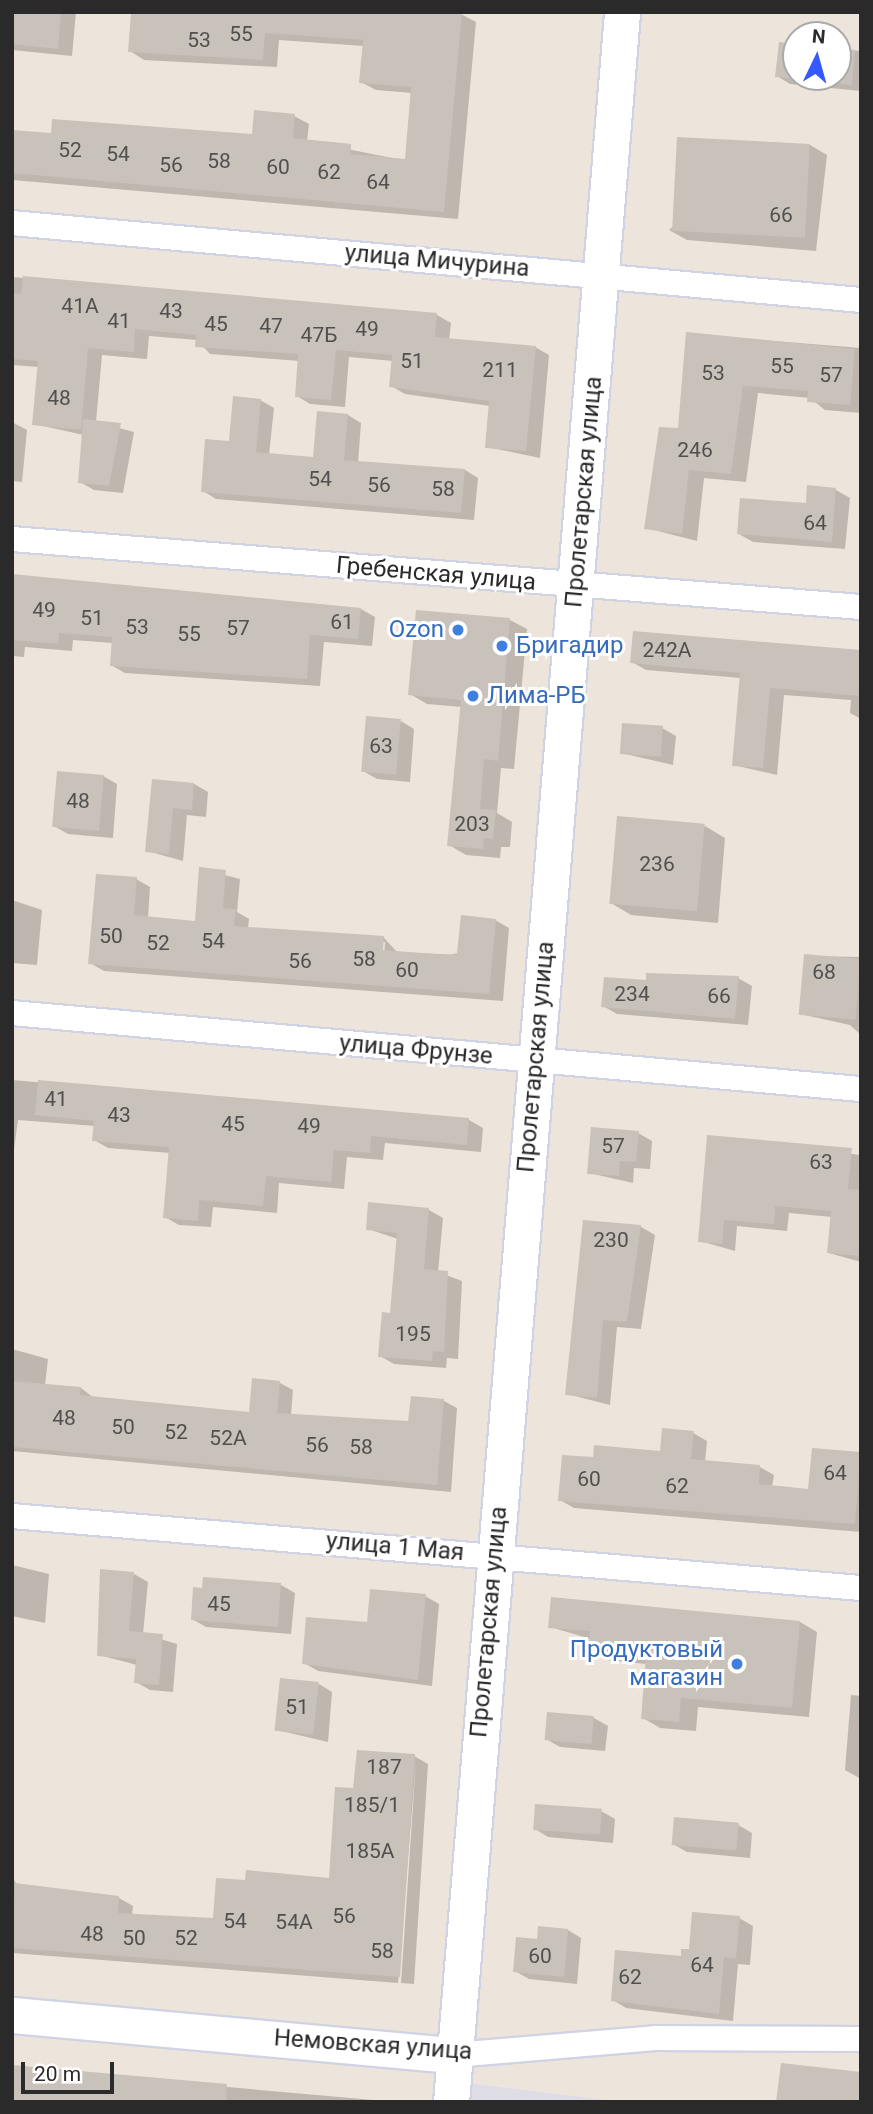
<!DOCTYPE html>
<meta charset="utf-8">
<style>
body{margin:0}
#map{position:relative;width:873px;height:2114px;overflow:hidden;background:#ede5db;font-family:Roboto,sans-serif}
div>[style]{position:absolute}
.industrial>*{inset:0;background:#dedce5}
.shadow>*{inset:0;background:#0003}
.building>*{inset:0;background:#c8c2ba;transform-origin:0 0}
.roads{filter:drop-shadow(2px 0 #d0d3e4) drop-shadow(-2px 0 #d0d3e4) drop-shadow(0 2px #d0d3e4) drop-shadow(0 -2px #d0d3e4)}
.street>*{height:24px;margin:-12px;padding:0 12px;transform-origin:12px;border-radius:12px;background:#fff}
.secondary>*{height:35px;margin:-17.5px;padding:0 17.5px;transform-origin:17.5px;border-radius:17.5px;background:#fff}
.dots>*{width:19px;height:19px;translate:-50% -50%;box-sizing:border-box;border:4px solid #fff;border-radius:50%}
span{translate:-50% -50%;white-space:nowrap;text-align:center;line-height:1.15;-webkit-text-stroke:6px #fff;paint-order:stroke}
.number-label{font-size:21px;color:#52504e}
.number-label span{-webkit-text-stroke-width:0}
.street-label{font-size:24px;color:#2a2a2a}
.shop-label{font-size:24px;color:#366cbe}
.right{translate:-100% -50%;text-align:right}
.left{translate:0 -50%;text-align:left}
.frame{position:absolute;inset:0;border:14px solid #2a2a2a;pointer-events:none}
.north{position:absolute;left:782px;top:21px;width:70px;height:70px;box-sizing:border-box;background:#fff;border:2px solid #aaa;border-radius:50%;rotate:5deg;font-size:19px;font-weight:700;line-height:28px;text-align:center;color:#2a2a2a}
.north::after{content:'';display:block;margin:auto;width:24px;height:32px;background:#3558ff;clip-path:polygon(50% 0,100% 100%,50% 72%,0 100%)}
.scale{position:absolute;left:21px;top:2062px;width:93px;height:32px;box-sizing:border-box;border:4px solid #2a2a2a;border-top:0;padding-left:9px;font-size:21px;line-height:24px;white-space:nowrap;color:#2a2a2a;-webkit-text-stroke:5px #fff;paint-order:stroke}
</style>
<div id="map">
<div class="industrial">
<i style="clip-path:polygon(472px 2084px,624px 2102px,471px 2102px)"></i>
</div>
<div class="shadow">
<i style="clip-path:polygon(12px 12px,76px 12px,72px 56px,12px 50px)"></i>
<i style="clip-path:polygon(133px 12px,461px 14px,476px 22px,458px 219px,12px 180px,12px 133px,254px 136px,294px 116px,309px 124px,307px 141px,407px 161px,412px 93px,376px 90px,361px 82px,364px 46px,279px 40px,277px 67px,144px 60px,130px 51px)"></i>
<i style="clip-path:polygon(796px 46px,796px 77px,838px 77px,838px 49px,861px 51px,861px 91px,790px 84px,777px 76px)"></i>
<i style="clip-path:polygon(769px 142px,810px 145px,827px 155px,816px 251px,687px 240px,669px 230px)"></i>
<i style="clip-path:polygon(12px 277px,437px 315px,451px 323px,449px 340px,535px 347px,549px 355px,540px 458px,487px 447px,490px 406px,405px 394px,391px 386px,393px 361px,349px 357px,345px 407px,310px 404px,297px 396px,300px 361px,210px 354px,197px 340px,149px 336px,147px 359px,102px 355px,96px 422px,134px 432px,123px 493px,94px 490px,80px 482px,84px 435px,34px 424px,39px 367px,12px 365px)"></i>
<i style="clip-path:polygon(688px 334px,861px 348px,861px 413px,825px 410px,810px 398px,758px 393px,746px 482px,704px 478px,697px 541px,646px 528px,679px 430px)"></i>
<i style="clip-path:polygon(260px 400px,274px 408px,269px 455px,315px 459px,348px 415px,361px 423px,358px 463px,465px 470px,478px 478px,474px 520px,216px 499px,203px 491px)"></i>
<i style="clip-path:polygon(12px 422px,27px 430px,22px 482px,12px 481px)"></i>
<i style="clip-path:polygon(836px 490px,850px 498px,845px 549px,753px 542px,739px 534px)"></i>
<i style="clip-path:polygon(12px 578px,361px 609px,375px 617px,372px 646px,324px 642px,320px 686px,125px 673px,111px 665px,113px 643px,73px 640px,72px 651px,25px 647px,24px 657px,12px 656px)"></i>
<i style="clip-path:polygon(510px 620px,527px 629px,514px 769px,501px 768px,497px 813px,512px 822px,510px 847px,501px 847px,500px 858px,466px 855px,449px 845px,462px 707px,427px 704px,410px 694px)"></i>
<i style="clip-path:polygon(861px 652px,861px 719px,850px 713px,851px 700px,784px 695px,777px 775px,733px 765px,741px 678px,646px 670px,632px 662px)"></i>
<i style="clip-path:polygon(401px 721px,414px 729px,410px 782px,377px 779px,363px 771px)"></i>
<i style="clip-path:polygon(662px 728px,676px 736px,673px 765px,621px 753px)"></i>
<i style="clip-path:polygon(103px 776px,117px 784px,113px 838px,68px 834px,54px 826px)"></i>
<i style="clip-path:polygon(153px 781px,194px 784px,208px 792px,206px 817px,187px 815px,183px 861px,147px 851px)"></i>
<i style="clip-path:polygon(705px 826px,725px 838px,718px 923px,631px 915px,611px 903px)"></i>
<i style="clip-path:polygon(evenodd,201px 869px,240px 879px,237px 912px,249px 919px,248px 928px,384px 938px,397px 952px,459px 955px,495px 920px,509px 928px,503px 1001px,104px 971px,90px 963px,136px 879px,150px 887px,148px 918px,196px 922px,201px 869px,382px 942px,385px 942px,384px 959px,382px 942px)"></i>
<i style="clip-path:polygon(12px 900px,42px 910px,37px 965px,12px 963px)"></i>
<i style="clip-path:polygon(805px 956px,861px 957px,861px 1035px,850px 1025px,800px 1014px)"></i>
<i style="clip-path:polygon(738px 978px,752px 986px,748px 1025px,617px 1014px,603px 1006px)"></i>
<i style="clip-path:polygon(12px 1080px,469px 1120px,483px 1128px,481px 1152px,385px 1143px,383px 1160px,347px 1157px,344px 1189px,279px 1183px,277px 1213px,213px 1207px,211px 1227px,179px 1225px,165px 1217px,170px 1153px,108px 1148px,94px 1140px,95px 1126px,18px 1120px,12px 1164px)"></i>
<i style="clip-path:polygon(638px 1133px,652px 1141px,650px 1169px,634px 1168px,633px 1183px,589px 1173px)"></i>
<i style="clip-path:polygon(709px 1137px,861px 1155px,861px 1262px,829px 1253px,832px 1217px,789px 1213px,787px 1231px,737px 1226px,735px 1251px,700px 1241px)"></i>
<i style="clip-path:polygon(429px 1210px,443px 1218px,438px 1272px,462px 1281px,458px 1359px,447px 1358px,446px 1368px,394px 1364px,380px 1356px,391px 1315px,398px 1239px,368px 1229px)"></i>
<i style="clip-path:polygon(584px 1222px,641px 1227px,655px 1235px,641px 1329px,617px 1327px,610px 1405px,567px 1394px)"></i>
<i style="clip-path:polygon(12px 1349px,48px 1359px,45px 1385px,81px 1388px,94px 1398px,251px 1414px,280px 1383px,293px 1390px,291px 1415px,410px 1423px,444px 1401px,457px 1408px,451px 1492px,12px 1451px)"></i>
<i style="clip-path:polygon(693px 1433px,707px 1441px,705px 1462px,760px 1467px,774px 1475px,772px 1487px,810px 1490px,861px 1454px,861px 1532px,574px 1508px,560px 1500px,594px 1459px,661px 1453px)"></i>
<i style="clip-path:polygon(12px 1565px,49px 1574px,45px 1623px,12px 1616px)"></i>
<i style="clip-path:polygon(134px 1574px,148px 1582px,143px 1634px,177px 1644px,173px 1692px,150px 1690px,136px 1682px,137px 1665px,99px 1655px)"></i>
<i style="clip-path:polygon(281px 1585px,295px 1593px,291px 1634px,206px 1627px,192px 1619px,204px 1590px)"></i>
<i style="clip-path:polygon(425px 1596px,439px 1604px,432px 1686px,318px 1671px,304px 1663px)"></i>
<i style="clip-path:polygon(800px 1622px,817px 1632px,809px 1717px,698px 1707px,696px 1731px,660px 1728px,643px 1718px,647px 1664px,607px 1660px,590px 1650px,591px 1639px,550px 1627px)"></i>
<i style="clip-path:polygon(319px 1684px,332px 1692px,328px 1742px,277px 1730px)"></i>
<i style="clip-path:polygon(851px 1695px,861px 1696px,861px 1779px,845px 1770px)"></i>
<i style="clip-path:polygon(594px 1718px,608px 1726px,605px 1751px,560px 1747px,546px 1739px)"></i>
<i style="clip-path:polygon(414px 1756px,428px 1764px,414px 1984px,401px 1983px,416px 1760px,398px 1983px,12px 1953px,12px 1877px,19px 1887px,119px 1898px,133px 1906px,132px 1915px,215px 1919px,246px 1882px,331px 1880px,355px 1790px)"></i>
<i style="clip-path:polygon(601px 1811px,615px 1819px,613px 1843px,548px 1837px,535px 1829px)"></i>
<i style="clip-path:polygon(738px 1825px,752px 1833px,750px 1858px,687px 1852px,673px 1844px)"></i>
<i style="clip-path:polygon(739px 1918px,753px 1926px,750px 1965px,738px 1964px,733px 2021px,626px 2008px,613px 2000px)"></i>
<i style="clip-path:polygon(568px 1930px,581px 1938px,577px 1984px,529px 1979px,515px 1971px,539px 1941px)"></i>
<i style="clip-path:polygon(12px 2068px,396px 2102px,12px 2102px)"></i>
</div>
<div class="building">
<i style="clip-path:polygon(12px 12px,61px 12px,58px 49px,12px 44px)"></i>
<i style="clip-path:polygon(131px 12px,462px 12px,444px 212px,12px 173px,12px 130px,51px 133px,52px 119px,252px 134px,254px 110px,295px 114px,293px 138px,351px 144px,351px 154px,405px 159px,411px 87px,359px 83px,363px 40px,265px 33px,263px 60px,128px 52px)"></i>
<i style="clip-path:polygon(779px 42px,796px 44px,796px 77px,838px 77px,838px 48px,855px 50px,852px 85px,775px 77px)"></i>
<i style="left:677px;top:137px;width:133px;height:94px;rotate:3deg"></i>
<i style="clip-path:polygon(23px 276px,437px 313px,435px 337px,536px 346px,526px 451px,485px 448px,489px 401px,389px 387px,392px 355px,336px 350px,331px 400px,295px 397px,298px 354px,195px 347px,196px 335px,135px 329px,134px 352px,88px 348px,81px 430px,32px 425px,38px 361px,12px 359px,12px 293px,21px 294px)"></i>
<i style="clip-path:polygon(686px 332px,855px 349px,850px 405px,807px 402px,808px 391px,743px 386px,731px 474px,689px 470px,682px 534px,644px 529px,659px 427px,678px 428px)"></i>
<i style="clip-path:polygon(233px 396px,261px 399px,256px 452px,313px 457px,317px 411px,348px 414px,344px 460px,465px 469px,461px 513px,201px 492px,205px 439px,229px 441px)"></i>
<i style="clip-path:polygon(83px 419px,121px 423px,109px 486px,78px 483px)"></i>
<i style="clip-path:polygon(807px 485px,836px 488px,832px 542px,737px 534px,740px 498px,806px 503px)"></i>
<i style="clip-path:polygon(12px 574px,361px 608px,358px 639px,310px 635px,307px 679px,110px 666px,112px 637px,59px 633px,58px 644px,12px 640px)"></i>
<i style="clip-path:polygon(416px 610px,510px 618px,498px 761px,484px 759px,480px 809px,496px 810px,493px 839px,484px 838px,483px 849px,447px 846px,461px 700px,408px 695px)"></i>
<i style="clip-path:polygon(633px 631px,861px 650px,861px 696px,770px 688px,763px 768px,732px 766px,740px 673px,630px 663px)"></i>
<i style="left:366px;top:716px;width:35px;height:56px;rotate:5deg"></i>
<i style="left:622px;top:723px;width:41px;height:31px;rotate:4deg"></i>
<i style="left:57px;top:771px;width:47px;height:56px;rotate:5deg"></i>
<i style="clip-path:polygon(152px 779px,194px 783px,192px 810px,173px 808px,169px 854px,145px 852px)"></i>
<i style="left:617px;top:816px;width:88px;height:88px;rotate:5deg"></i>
<i style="clip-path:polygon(199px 867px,226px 870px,223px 908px,236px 909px,234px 926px,384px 936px,383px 950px,448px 955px,457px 953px,461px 915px,496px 919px,489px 994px,88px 964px,96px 874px,137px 877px,134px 915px,195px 921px)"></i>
<i style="left:804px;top:954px;width:57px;height:61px;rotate:5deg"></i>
<i style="clip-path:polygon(646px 973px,739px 976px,735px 1019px,601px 1007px,604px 977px,646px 980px)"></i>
<i style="clip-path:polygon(38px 1080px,469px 1118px,467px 1145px,371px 1136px,370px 1153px,334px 1150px,331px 1182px,266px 1176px,263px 1206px,199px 1200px,198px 1221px,163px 1218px,169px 1147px,92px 1141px,94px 1121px,35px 1115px)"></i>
<i style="clip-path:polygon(591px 1127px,639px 1131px,636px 1162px,620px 1161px,619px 1176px,587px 1174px)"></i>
<i style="clip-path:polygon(707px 1135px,852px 1148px,848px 1189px,861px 1190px,861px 1256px,827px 1253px,831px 1211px,775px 1206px,774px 1224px,724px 1220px,722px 1244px,698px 1242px)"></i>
<i style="clip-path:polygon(368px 1202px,429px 1208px,424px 1269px,448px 1271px,444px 1352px,433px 1351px,432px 1361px,378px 1357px,382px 1312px,390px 1313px,397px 1233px,366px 1230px)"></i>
<i style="clip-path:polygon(583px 1220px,641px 1225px,627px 1322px,603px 1320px,597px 1398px,565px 1395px)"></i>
<i style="clip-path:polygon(252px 1378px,280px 1381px,277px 1413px,408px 1421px,411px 1396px,444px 1399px,437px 1485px,12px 1447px,12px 1381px,81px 1387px,80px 1395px,249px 1412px)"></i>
<i style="clip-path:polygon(662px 1428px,694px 1431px,691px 1459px,760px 1465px,759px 1484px,808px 1489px,812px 1448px,861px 1452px,855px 1524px,558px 1501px,562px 1455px,593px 1457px,594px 1445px,660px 1451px)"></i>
<i style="clip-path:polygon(100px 1569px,134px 1572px,129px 1631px,163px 1634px,159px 1685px,134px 1683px,136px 1659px,97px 1656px)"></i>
<i style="clip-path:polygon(203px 1577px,281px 1583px,278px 1627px,191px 1620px,193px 1587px,202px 1588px)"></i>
<i style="clip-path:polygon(370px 1589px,426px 1594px,418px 1680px,302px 1664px,306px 1617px,367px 1622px)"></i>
<i style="clip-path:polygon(551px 1597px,800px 1621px,792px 1708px,681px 1698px,679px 1722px,641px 1719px,646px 1656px,588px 1651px,590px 1631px,548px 1628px)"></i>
<i style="left:280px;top:1678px;width:39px;height:53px;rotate:6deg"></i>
<i style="left:547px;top:1712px;width:47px;height:28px;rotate:5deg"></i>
<i style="clip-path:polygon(357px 1750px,415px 1754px,400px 1977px,12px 1948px,15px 1883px,119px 1896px,118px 1913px,213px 1918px,216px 1878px,245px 1880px,246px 1870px,329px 1878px,335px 1787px,353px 1788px)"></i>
<i style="left:535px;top:1804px;width:67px;height:26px;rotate:4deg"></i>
<i style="left:674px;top:1817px;width:65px;height:28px;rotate:5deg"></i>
<i style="clip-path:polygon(692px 1912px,740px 1916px,736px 1958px,724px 1957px,719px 2014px,611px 2001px,615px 1950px,681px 1956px,681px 1949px,689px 1949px)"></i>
<i style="clip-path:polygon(538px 1926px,568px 1929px,564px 1977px,513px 1972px,516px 1937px,537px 1939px)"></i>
<i style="clip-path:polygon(781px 2063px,861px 2072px,861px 2102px,776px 2102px)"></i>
<i style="clip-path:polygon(12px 2065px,227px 2084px,226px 2102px,12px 2102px)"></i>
</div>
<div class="roads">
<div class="street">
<i style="left:12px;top:223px;width:852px;rotate:5.18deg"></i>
<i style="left:12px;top:539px;width:852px;rotate:4.58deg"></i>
<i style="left:12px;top:1013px;width:852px;rotate:5.12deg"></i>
<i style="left:12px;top:1516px;width:852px;rotate:4.85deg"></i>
<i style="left:454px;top:2055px;width:202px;rotate:-4.8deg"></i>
<i style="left:655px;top:2038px;width:206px;rotate:0.3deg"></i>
</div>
<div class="secondary">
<i style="left:12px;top:2015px;width:444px;rotate:5.2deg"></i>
<i style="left:451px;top:2102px;width:2097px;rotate:-85.32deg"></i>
</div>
</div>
<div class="dots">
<i style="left:458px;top:630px;background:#3f7fe0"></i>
<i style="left:502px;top:646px;background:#3f7fe0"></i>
<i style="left:473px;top:696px;background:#3f7fe0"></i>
<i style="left:737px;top:1664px;background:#3f7fe0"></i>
</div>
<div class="number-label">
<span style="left:241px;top:34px">55</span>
<span style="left:199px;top:40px">53</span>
<span style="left:70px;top:150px">52</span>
<span style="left:118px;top:154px">54</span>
<span style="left:219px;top:161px">58</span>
<span style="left:171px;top:165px">56</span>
<span style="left:278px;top:167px">60</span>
<span style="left:329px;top:172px">62</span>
<span style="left:378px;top:182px">64</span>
<span style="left:781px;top:215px">66</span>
<span style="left:80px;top:306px">41А</span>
<span style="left:171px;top:311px">43</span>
<span style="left:119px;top:321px">41</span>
<span style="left:216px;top:324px">45</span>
<span style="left:271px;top:326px">47</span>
<span style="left:367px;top:329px">49</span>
<span style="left:319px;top:335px">47Б</span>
<span style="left:412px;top:361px">51</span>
<span style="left:782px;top:366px">55</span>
<span style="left:500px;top:370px">211</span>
<span style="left:713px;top:373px">53</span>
<span style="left:831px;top:375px">57</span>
<span style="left:59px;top:398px">48</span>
<span style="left:695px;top:450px">246</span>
<span style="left:320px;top:479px">54</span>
<span style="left:379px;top:485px">56</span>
<span style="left:443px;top:489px">58</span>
<span style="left:815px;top:523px">64</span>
<span style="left:44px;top:610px">49</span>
<span style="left:92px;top:618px">51</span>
<span style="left:342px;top:622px">61</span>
<span style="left:137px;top:627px">53</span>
<span style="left:238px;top:628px">57</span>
<span style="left:189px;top:634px">55</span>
<span style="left:667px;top:650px">242А</span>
<span style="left:381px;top:746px">63</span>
<span style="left:78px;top:801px">48</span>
<span style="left:472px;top:824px">203</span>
<span style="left:657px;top:864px">236</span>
<span style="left:111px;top:936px">50</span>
<span style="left:213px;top:941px">54</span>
<span style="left:158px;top:943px">52</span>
<span style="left:364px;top:959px">58</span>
<span style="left:300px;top:961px">56</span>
<span style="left:407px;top:970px">60</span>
<span style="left:824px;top:972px">68</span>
<span style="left:632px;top:994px">234</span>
<span style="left:719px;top:996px">66</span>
<span style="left:56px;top:1099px">41</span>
<span style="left:119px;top:1115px">43</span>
<span style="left:233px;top:1124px">45</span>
<span style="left:309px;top:1126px">49</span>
<span style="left:613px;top:1146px">57</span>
<span style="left:821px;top:1162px">63</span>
<span style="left:611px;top:1240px">230</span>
<span style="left:413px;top:1334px">195</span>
<span style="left:64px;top:1418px">48</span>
<span style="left:123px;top:1427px">50</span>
<span style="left:176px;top:1432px">52</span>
<span style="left:228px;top:1438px">52А</span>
<span style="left:317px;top:1445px">56</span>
<span style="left:361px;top:1447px">58</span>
<span style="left:835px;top:1473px">64</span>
<span style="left:589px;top:1479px">60</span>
<span style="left:677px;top:1486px">62</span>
<span style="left:219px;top:1604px">45</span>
<span style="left:297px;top:1707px">51</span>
<span style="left:384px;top:1767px">187</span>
<span style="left:372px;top:1805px">185/1</span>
<span style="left:370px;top:1851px">185А</span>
<span style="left:344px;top:1916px">56</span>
<span style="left:235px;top:1921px">54</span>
<span style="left:294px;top:1922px">54А</span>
<span style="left:92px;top:1934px">48</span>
<span style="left:134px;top:1938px">50</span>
<span style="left:186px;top:1938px">52</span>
<span style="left:382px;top:1951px">58</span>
<span style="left:540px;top:1956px">60</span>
<span style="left:702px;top:1965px">64</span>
<span style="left:630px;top:1977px">62</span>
</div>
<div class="street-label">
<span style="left:437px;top:261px;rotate:5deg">улица Мичурина</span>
<span style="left:584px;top:492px;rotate:-85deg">Пролетарская улица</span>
<span style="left:436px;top:574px;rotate:5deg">Гребенская улица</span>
<span style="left:416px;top:1050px;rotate:5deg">улица Фрунзе</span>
<span style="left:536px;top:1057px;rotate:-85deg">Пролетарская улица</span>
<span style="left:395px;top:1547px;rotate:5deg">улица 1 Мая</span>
<span style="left:489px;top:1622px;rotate:-85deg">Пролетарская улица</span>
<span style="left:373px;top:2045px;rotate:4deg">Немовская улица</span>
</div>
<div class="shop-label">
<span class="right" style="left:444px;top:630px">Ozon</span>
<span class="left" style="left:516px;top:646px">Бригадир</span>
<span class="left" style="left:487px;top:696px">Лима-РБ</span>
<span class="right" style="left:723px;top:1664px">Продуктовый<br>магазин</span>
</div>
<div class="frame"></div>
<div class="north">N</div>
<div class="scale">20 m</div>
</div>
